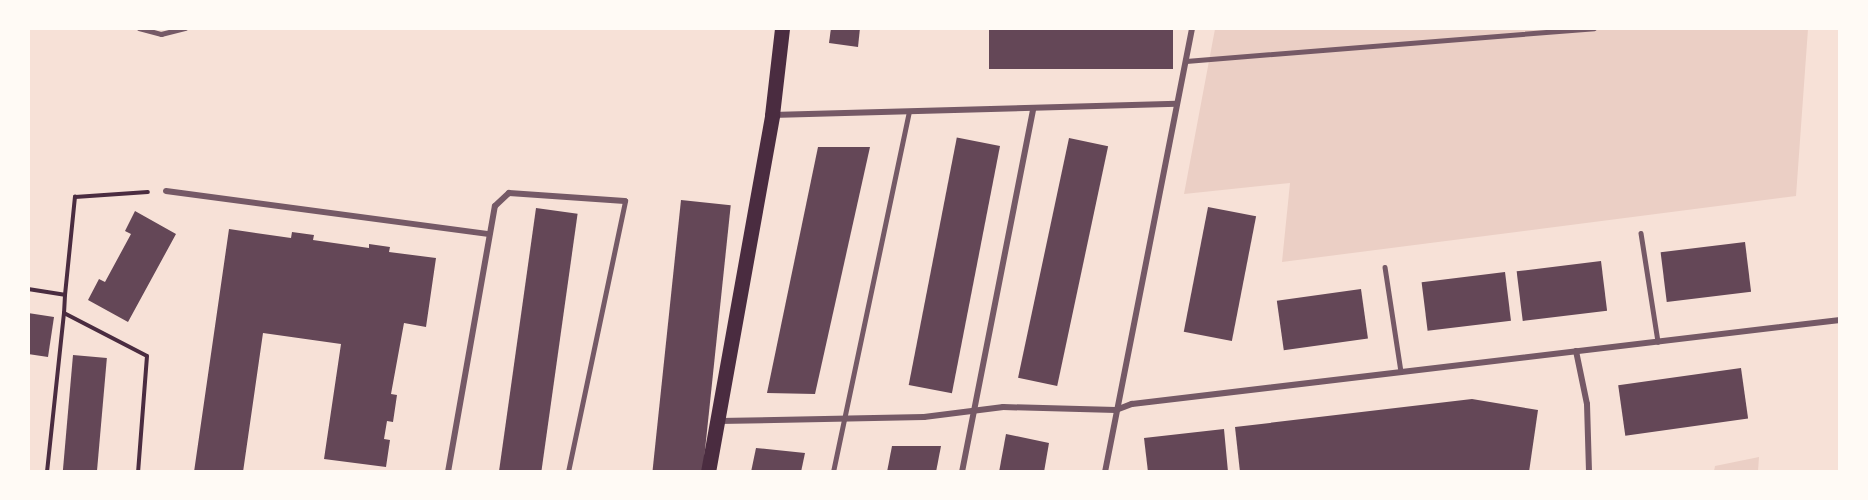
<!DOCTYPE html>
<style>
body{margin:0}
#map{position:relative;width:1868px;height:500px;overflow:hidden;background:#f7e1d7;font-family:"PT Sans",sans-serif}
div>[style]{position:absolute}
.green>*{inset:0;background:#ebcfc5}
.building>*{inset:0;background:#644757;transform-origin:0 0}
.path>*{height:4px;margin:-2px;padding:0 2px;transform-origin:2px;border-radius:2px;background:#4a2c40}
.service>*{height:4.5px;margin:-2.25px;padding:0 2.25px;transform-origin:2.25px;border-radius:2.25px;background:#755966}
.minor>*{height:6px;margin:-3px;padding:0 3px;transform-origin:3px;border-radius:3px;background:#755966}
.primary>*{height:15px;margin:-7.5px;padding:0 7.5px;transform-origin:7.5px;border-radius:7.5px;background:#4a2c40}
span{translate:-50% -50%;white-space:nowrap;text-align:center;line-height:1.15;-webkit-text-stroke:4.5px #fffaf5;paint-order:stroke}
.frame{position:absolute;inset:0;border:30px solid #fffaf5;pointer-events:none}
</style>
<div id="map">
<div class="green">
<i style="clip-path:polygon(1215px 29px,1808px 29px,1796px 196px,1282px 262px,1290px 183px,1184px 194px)"></i>
<i style="clip-path:polygon(1759px 457px,1758px 471px,1714px 471px,1715px 466px)"></i>
</div>
<div class="building">
<i style="clip-path:polygon(831px 28px,860px 28px,858px 47px,829px 43px)"></i>
<i style="left:989px;top:28px;width:184px;height:41px"></i>
<i style="left:1069px;top:138px;width:40px;height:245px;rotate:12deg"></i>
<i style="left:1000px;top:146px;width:252px;height:44px;rotate:101deg"></i>
<i style="clip-path:polygon(818px 147px,870px 147px,815px 394px,767px 393px)"></i>
<i style="left:681px;top:200px;width:50px;height:278px;rotate:6deg"></i>
<i style="left:1208px;top:207px;width:49px;height:127px;rotate:11deg"></i>
<i style="left:536px;top:208px;width:42px;height:267px;rotate:8deg"></i>
<i style="clip-path:polygon(135px 211px,176px 234px,128px 322px,88px 300px,99px 279px,105px 282px,131px 234px,125px 231px)"></i>
<i style="clip-path:polygon(229px 229px,291px 238px,292px 232px,314px 235px,313px 240px,369px 248px,369px 244px,390px 247px,389px 252px,436px 258px,426px 327px,404px 323px,391px 394px,397px 395px,393px 422px,387px 421px,384px 439px,390px 440px,386px 467px,324px 459px,341px 344px,263px 333px,243px 472px,194px 472px)"></i>
<i style="left:1745px;top:242px;width:50px;height:85px;rotate:83deg"></i>
<i style="left:1601px;top:261px;width:50px;height:85px;rotate:83deg"></i>
<i style="left:1505px;top:272px;width:49px;height:84px;rotate:83deg"></i>
<i style="left:1361px;top:289px;width:50px;height:85px;rotate:82deg"></i>
<i style="clip-path:polygon(28px 313px,54px 317px,48px 357px,28px 354px)"></i>
<i style="left:73px;top:355px;width:34px;height:118px;rotate:5deg"></i>
<i style="left:1741px;top:368px;width:51px;height:124px;rotate:82deg"></i>
<i style="clip-path:polygon(1472px 399px,1538px 410px,1529px 472px,1240px 472px,1235px 427px)"></i>
<i style="clip-path:polygon(1224px 429px,1228px 472px,1148px 472px,1144px 438px)"></i>
<i style="clip-path:polygon(1006px 434px,1049px 443px,1044px 472px,999px 472px)"></i>
<i style="clip-path:polygon(892px 446px,941px 446px,936px 472px,887px 472px)"></i>
<i style="clip-path:polygon(756px 448px,805px 453px,801px 472px,751px 472px)"></i>
</div>
<div class="path">
<i style="left:28px;top:289px;width:37px;rotate:9deg"></i>
<i style="left:65px;top:295px;width:99px;rotate:-84.2deg"></i>
<i style="left:75px;top:197px;width:73px;rotate:-3.9deg"></i>
<i style="left:65px;top:295px;width:18px;rotate:93deg"></i>
<i style="left:64px;top:313px;width:93px;rotate:27.4deg"></i>
<i style="left:147px;top:356px;width:116px;rotate:94.4deg"></i>
<i style="left:47px;top:472px;width:160px;rotate:-83.9deg"></i>
</div>
<div class="service">
<i style="left:139px;top:28px;width:23px;rotate:15deg"></i>
<i style="left:161px;top:34px;width:25px;rotate:-14deg"></i>
<i style="left:1186px;top:61px;width:409px;rotate:-4.6deg"></i>
<i style="left:1641px;top:233px;width:110px;rotate:81.1deg"></i>
<i style="left:1385px;top:267px;width:106px;rotate:81.3deg"></i>
<i style="left:568px;top:472px;width:277px;rotate:-78.1deg"></i>
<i style="left:833px;top:472px;width:368px;rotate:-78.1deg"></i>
</div>
<div class="minor">
<i style="left:772px;top:115px;width:405px;rotate:-1.6deg"></i>
<i style="left:166px;top:191px;width:326px;rotate:7.6deg"></i>
<i style="left:1576px;top:351px;width:54px;rotate:78.3deg"></i>
<i style="left:1587px;top:404px;width:68px;rotate:88.3deg"></i>
<i style="left:719px;top:421px;width:205px;rotate:-1.1deg"></i>
<i style="left:924px;top:417px;width:80px;rotate:-7.2deg"></i>
<i style="left:1003px;top:407px;width:113px;rotate:1.5deg"></i>
<i style="left:1116px;top:410px;width:17px;rotate:-21deg"></i>
<i style="left:1132px;top:404px;width:713px;rotate:-6.77deg"></i>
<i style="left:448px;top:472px;width:270px;rotate:-80deg"></i>
<i style="left:495px;top:206px;width:19px;rotate:-43deg"></i>
<i style="left:509px;top:193px;width:116px;rotate:3.9deg"></i>
<i style="left:962px;top:472px;width:370px;rotate:-78.9deg"></i>
<i style="left:1105px;top:472px;width:452px;rotate:-78.9deg"></i>
</div>
<div class="primary">
<i style="left:708px;top:472px;width:363px;rotate:-79.8deg"></i>
<i style="left:772px;top:115px;width:88px;rotate:-83.4deg"></i>
</div>
<div class="frame"></div>
</div>
